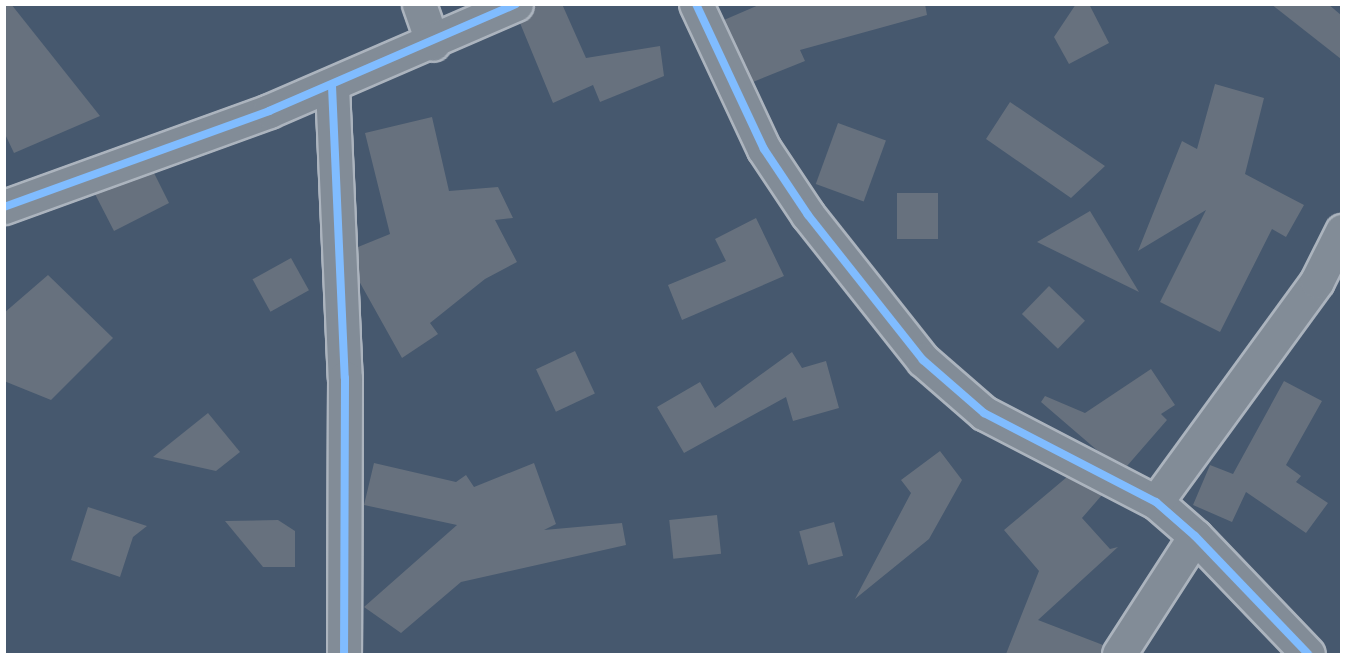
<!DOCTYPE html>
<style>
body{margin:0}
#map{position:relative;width:1346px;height:659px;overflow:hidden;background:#46586e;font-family:Caveat,sans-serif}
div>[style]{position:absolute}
.building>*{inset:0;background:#67717e;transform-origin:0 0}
.roads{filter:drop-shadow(2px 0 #acb4be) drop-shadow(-2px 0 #acb4be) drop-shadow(0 2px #acb4be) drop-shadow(0 -2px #acb4be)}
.minor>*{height:33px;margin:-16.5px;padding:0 16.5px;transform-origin:16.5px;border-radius:16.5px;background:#828c97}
.cycleway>*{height:8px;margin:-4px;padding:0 4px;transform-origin:4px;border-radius:4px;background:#80bcff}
span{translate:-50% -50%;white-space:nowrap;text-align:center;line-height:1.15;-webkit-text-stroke:4.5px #1f4a7a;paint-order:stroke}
.frame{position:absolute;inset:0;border:6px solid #fff;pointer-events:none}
</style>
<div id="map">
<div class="building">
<i style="clip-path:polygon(4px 4px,11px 4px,100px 116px,14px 153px,4px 132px)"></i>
<i style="clip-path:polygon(535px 4px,562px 4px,586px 58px,660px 46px,664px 76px,600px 102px,593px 85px,553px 103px,520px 23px)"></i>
<i style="clip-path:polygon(761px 4px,925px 4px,927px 15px,800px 50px,805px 61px,753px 82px,724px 20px)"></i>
<i style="clip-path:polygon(1076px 4px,1089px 4px,1109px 43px,1069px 64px,1054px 37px)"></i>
<i style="clip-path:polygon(1271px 4px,1328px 4px,1341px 15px,1341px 59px)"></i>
<i style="clip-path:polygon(1215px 84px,1264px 98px,1245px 174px,1304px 205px,1286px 237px,1272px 229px,1220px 332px,1160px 302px,1206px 210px,1138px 251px,1182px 141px,1197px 149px)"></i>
<i style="clip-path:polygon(1010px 102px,1041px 123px,1105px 166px,1071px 198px,986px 139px)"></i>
<i style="clip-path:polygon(432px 117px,449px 191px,498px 187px,513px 218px,495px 220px,517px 262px,485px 279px,430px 323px,438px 334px,402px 358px,359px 281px,358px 247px,390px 234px,365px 133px)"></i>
<i style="left:838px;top:123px;width:51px;height:65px;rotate:20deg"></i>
<i style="clip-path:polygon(154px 173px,169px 203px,114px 231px,95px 194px)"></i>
<i style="left:897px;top:193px;width:41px;height:46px"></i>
<i style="clip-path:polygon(1090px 211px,1139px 292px,1037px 242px)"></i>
<i style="clip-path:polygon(756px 218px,784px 276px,682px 320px,668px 285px,726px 261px,715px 239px)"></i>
<i style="left:291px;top:258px;width:37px;height:44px;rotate:61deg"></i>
<i style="clip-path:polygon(48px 275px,113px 338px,51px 400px,4px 381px,4px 313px)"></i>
<i style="left:1049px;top:286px;width:50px;height:39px;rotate:44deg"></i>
<i style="left:575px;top:351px;width:47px;height:43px;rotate:65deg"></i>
<i style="clip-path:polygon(792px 352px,802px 368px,826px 361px,839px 408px,793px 421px,786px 397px,684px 453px,657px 407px,700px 382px,715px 408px)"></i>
<i style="clip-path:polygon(1151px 369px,1175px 405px,1161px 414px,1167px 420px,1127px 466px,1098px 451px,1041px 402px,1045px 396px,1085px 413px)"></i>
<i style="clip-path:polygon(1284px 381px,1322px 401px,1286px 465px,1301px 476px,1296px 482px,1328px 503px,1306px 533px,1246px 492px,1232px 522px,1193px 505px,1210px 465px,1233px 474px)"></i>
<i style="clip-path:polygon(208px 413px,240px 452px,216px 471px,153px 457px)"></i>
<i style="clip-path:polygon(940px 451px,962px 480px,929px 539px,855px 599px,911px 493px,901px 480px)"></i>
<i style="clip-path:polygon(374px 463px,456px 482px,466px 475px,474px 487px,534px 463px,556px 524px,544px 530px,622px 523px,626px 545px,461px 582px,401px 633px,364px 607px,457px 525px,364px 505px)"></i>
<i style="clip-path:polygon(1067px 477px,1102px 495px,1082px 518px,1110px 549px,1118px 547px,1038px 620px,1103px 645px,1101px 654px,1006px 654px,1039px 571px,1004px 530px)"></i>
<i style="clip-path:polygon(88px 507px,147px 526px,133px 537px,120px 577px,71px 560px)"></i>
<i style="left:717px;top:515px;width:39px;height:48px;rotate:84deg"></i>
<i style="clip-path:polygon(278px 520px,295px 531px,295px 567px,263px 567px,225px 521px)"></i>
<i style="left:834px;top:522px;width:35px;height:36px;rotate:75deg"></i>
</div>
<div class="roads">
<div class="minor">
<i style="left:419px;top:4px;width:42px;rotate:70.7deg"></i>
<i style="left:696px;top:4px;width:160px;rotate:64.9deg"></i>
<i style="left:764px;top:149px;width:79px;rotate:56.3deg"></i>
<i style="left:808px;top:215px;width:185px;rotate:51.6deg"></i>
<i style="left:923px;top:360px;width:81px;rotate:41deg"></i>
<i style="left:984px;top:413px;width:194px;rotate:27.4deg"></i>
<i style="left:1156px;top:502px;width:52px;rotate:41.1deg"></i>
<i style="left:1195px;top:536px;width:163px;rotate:46.2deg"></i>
<i style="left:332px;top:86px;width:292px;rotate:87.5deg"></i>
<i style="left:345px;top:378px;width:276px;rotate:90.2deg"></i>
<i style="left:4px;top:207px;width:282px;rotate:-19.9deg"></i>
<i style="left:269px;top:111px;width:269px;rotate:-23.4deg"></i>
<i style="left:1156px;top:502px;width:273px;rotate:-53.9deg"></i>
<i style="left:1317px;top:281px;width:56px;rotate:-63.4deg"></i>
<i style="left:1119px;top:654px;width:140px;rotate:-57.2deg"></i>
</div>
</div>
<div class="cycleway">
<i style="left:696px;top:4px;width:160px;rotate:64.9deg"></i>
<i style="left:764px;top:149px;width:79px;rotate:56.3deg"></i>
<i style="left:808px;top:215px;width:185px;rotate:51.6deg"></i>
<i style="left:923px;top:360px;width:81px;rotate:41deg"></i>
<i style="left:984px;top:413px;width:194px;rotate:27.4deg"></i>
<i style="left:1156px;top:502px;width:52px;rotate:41.1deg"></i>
<i style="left:1195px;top:536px;width:163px;rotate:46.2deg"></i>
<i style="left:332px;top:86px;width:292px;rotate:87.5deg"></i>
<i style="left:345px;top:378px;width:276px;rotate:90.2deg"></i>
<i style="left:4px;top:207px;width:282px;rotate:-19.9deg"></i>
<i style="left:269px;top:111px;width:269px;rotate:-23.4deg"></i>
</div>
<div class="frame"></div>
</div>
